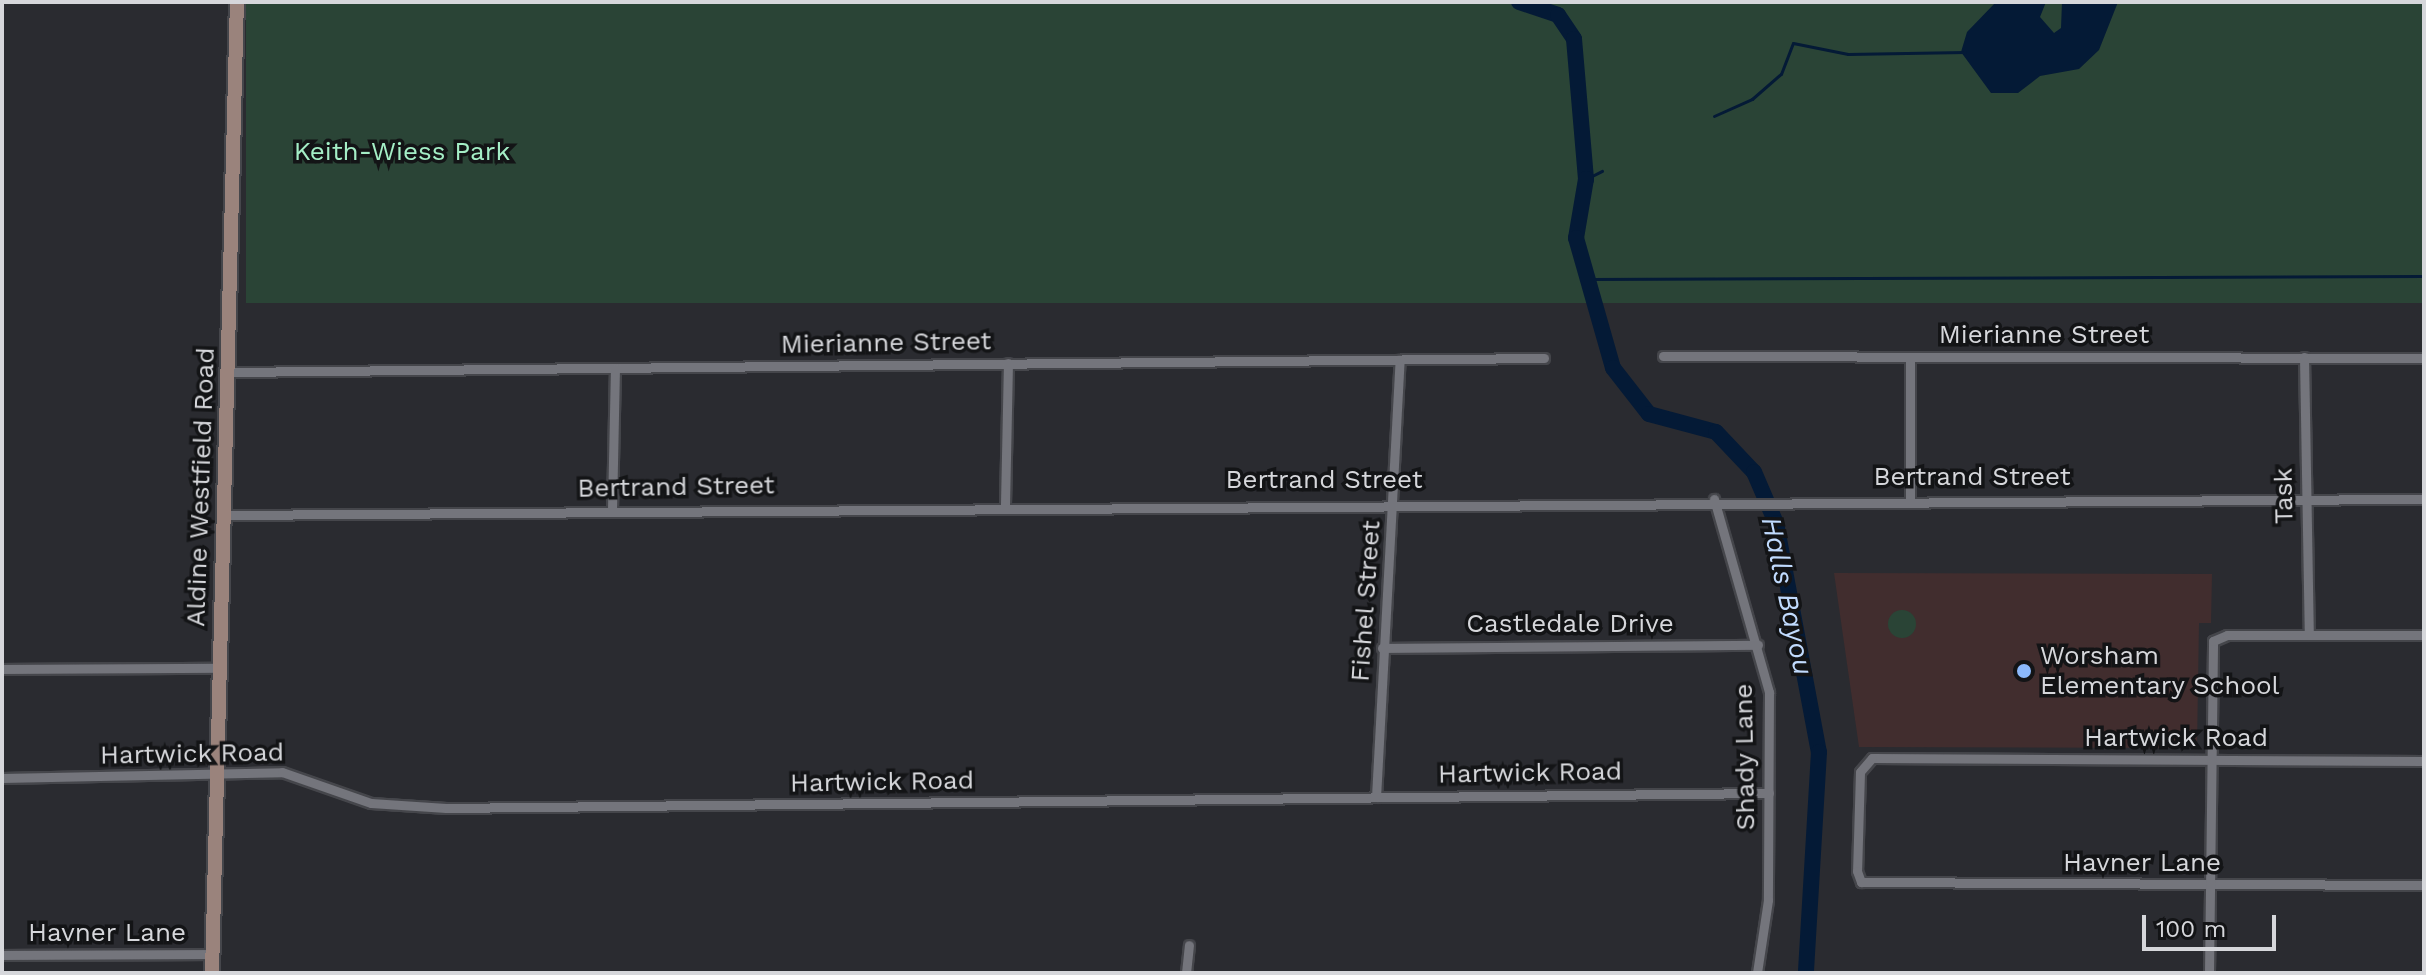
<!DOCTYPE html>
<style>
body{margin:0}
#map{position:relative;width:2426px;height:975px;overflow:hidden;background:#2a2b30;font-family:"Work Sans",sans-serif}
div>[style]{position:absolute}
.education>*{inset:0;background:#412d2e}
.green>*{inset:0;background:#2a4436;transform-origin:0 0}
.round{border-radius:50%}
.water>*{inset:0;background:#041a36}
.stream>*{height:3px;margin:-1.5px;padding:0 1.5px;transform-origin:1.5px;border-radius:1.5px;background:#041a36}
.river>*{height:16px;margin:-8px;padding:0 8px;transform-origin:8px;border-radius:8px;background:#041a36}
.roads{filter:drop-shadow(2px 0 #45464b) drop-shadow(-2px 0 #45464b) drop-shadow(0 2px #45464b) drop-shadow(0 -2px #45464b)}
.street>*{height:9px;margin:-4.5px;padding:0 4.5px;transform-origin:4.5px;border-radius:4.5px;background:#74757c}
.secondary>*{height:14px;margin:-7px;padding:0 7px;transform-origin:7px;border-radius:7px;background:#9a837c}
.dots>*{width:22px;height:22px;translate:-50% -50%;box-sizing:border-box;border:4px solid #131416;border-radius:50%}
span{translate:-50% -50%;white-space:nowrap;text-align:center;line-height:1.15;-webkit-text-stroke:7px #131416;paint-order:stroke}
.park-label{font-size:26px;color:#a4eec6}
.street-label{font-size:26px;color:#d6d7db}
.poi-label{font-size:26px;color:#d6d7db}
.left{translate:0 -50%;text-align:left}
.water-label{font-size:28px;color:#c1dbfe;font-style:italic}
.frame{position:absolute;inset:0;border:4px solid #d6d7db;pointer-events:none}
.scale{position:absolute;left:2142px;top:915px;width:134px;height:36px;box-sizing:border-box;border:4px solid #d6d7db;border-top:0;padding-left:10px;font-size:24px;line-height:28px;white-space:nowrap;color:#d6d7db;-webkit-text-stroke:6px #131416;paint-order:stroke}
</style>
<div id="map">
<div class="education">
<i style="clip-path:polygon(1834px 573px,2212px 574px,2211px 623px,2199px 623px,2197px 748px,1859px 747px)"></i>
</div>
<div class="green">
<i style="left:246px;top:2px;width:2178px;height:301px"></i>
<i class="round" style="left:1888px;top:610px;width:28px;height:28px"></i>
</div>
<div class="water">
<i style="clip-path:polygon(1996px 2px,2046px 2px,2040px 17px,2054px 33px,2061px 28px,2062px 2px,2118px 2px,2099px 50px,2079px 69px,2040px 76px,2018px 93px,1991px 93px,1961px 52px,1967px 32px)"></i>
</div>
<div class="stream">
<i style="left:1714px;top:116px;width:42px;rotate:-24.1deg"></i>
<i style="left:1752px;top:99px;width:38px;rotate:-41deg"></i>
<i style="left:1781px;top:74px;width:33px;rotate:-69deg"></i>
<i style="left:1793px;top:43px;width:56px;rotate:11.3deg"></i>
<i style="left:1848px;top:54px;width:117px;rotate:-1deg"></i>
<i style="left:1586px;top:179px;width:18px;rotate:-27deg"></i>
<i style="left:1591px;top:279px;width:833px;rotate:-0.21deg"></i>
</div>
<div class="river">
<i style="left:1519px;top:2px;width:41px;rotate:18.4deg"></i>
<i style="left:1558px;top:15px;width:29px;rotate:56deg"></i>
<i style="left:1574px;top:39px;width:141px;rotate:85.1deg"></i>
<i style="left:1586px;top:179px;width:60px;rotate:99.6deg"></i>
<i style="left:1576px;top:238px;width:135px;rotate:74.1deg"></i>
<i style="left:1613px;top:368px;width:58px;rotate:52deg"></i>
<i style="left:1649px;top:414px;width:69px;rotate:15deg"></i>
<i style="left:1716px;top:432px;width:55px;rotate:46.5deg"></i>
<i style="left:1754px;top:472px;width:56px;rotate:66.7deg"></i>
<i style="left:1776px;top:523px;width:233px;rotate:79.4deg"></i>
<i style="left:1819px;top:752px;width:221px;rotate:93.4deg"></i>
</div>
<div class="roads">
<div class="street">
<i style="left:1663px;top:356px;width:761px;rotate:0.15deg"></i>
<i style="left:1910px;top:357px;width:142px;rotate:90deg"></i>
<i style="left:2304px;top:357px;width:278px;rotate:89deg"></i>
<i style="left:229px;top:372px;width:1315px;rotate:-0.61deg"></i>
<i style="left:1714px;top:499px;width:201px;rotate:74.1deg"></i>
<i style="left:1769px;top:692px;width:208px;rotate:90.3deg"></i>
<i style="left:1768px;top:900px;width:74px;rotate:98.6deg"></i>
<i style="left:1005px;top:505px;width:142px;rotate:-88.8deg"></i>
<i style="left:612px;top:510px;width:142px;rotate:-88.8deg"></i>
<i style="left:225px;top:515px;width:2199px;rotate:-0.42deg"></i>
<i style="left:1382px;top:648px;width:376px;rotate:-0.5deg"></i>
<i style="left:2px;top:669px;width:218px;rotate:-0.3deg"></i>
<i style="left:2424px;top:761px;width:552px;rotate:-179.69deg"></i>
<i style="left:1872px;top:758px;width:18px;rotate:131deg"></i>
<i style="left:1860px;top:772px;width:99px;rotate:91.7deg"></i>
<i style="left:1857px;top:871px;width:12px;rotate:70deg"></i>
<i style="left:1861px;top:882px;width:563px;rotate:0.31deg"></i>
<i style="left:2px;top:778px;width:280px;rotate:-1.2deg"></i>
<i style="left:282px;top:772px;width:94px;rotate:19.2deg"></i>
<i style="left:371px;top:803px;width:75px;rotate:3.8deg"></i>
<i style="left:446px;top:808px;width:1323px;rotate:-0.65deg"></i>
<i style="left:1376px;top:797px;width:438px;rotate:-86.9deg"></i>
<i style="left:2px;top:955px;width:210px;rotate:-0.3deg"></i>
<i style="left:1186px;top:973px;width:28px;rotate:-84deg"></i>
<i style="left:2209px;top:973px;width:332px;rotate:-89.3deg"></i>
<i style="left:2213px;top:641px;width:15px;rotate:-23deg"></i>
<i style="left:2227px;top:635px;width:197px"></i>
</div>
<div class="secondary">
<i style="left:212px;top:973px;width:971px;rotate:-88.53deg"></i>
</div>
</div>
<div class="dots">
<i style="left:2024px;top:671px;background:#8cb9fc"></i>
</div>
<div class="park-label">
<span style="left:402px;top:152px">Keith-Wiess Park</span>
</div>
<div class="street-label">
<span style="left:2044px;top:335px">Mierianne Street</span>
<span style="left:886px;top:343px;rotate:-1deg">Mierianne Street</span>
<span style="left:1972px;top:477px">Bertrand Street</span>
<span style="left:1324px;top:480px">Bertrand Street</span>
<span style="left:201px;top:487px;rotate:-88deg">Aldine Westfield Road</span>
<span style="left:676px;top:487px;rotate:-1deg">Bertrand Street</span>
<span style="left:2284px;top:496px;rotate:-91deg">Task</span>
<span style="left:1366px;top:601px;rotate:-86deg">Fishel Street</span>
<span style="left:1570px;top:624px">Castledale Drive</span>
<span style="left:2176px;top:738px">Hartwick Road</span>
<span style="left:192px;top:754px;rotate:-1deg">Hartwick Road</span>
<span style="left:1745px;top:757px;rotate:-91deg">Shady Lane</span>
<span style="left:1530px;top:773px;rotate:-1deg">Hartwick Road</span>
<span style="left:882px;top:782px;rotate:-1deg">Hartwick Road</span>
<span style="left:2142px;top:863px">Havner Lane</span>
<span style="left:107px;top:933px">Havner Lane</span>
</div>
<div class="poi-label">
<span class="left" style="left:2040px;top:671px">Worsham<br>Elementary School</span>
</div>
<div class="water-label">
<span style="left:1787px;top:596px;rotate:78deg">Halls Bayou</span>
</div>
<div class="frame"></div>
<div class="scale">100 m</div>
</div>
